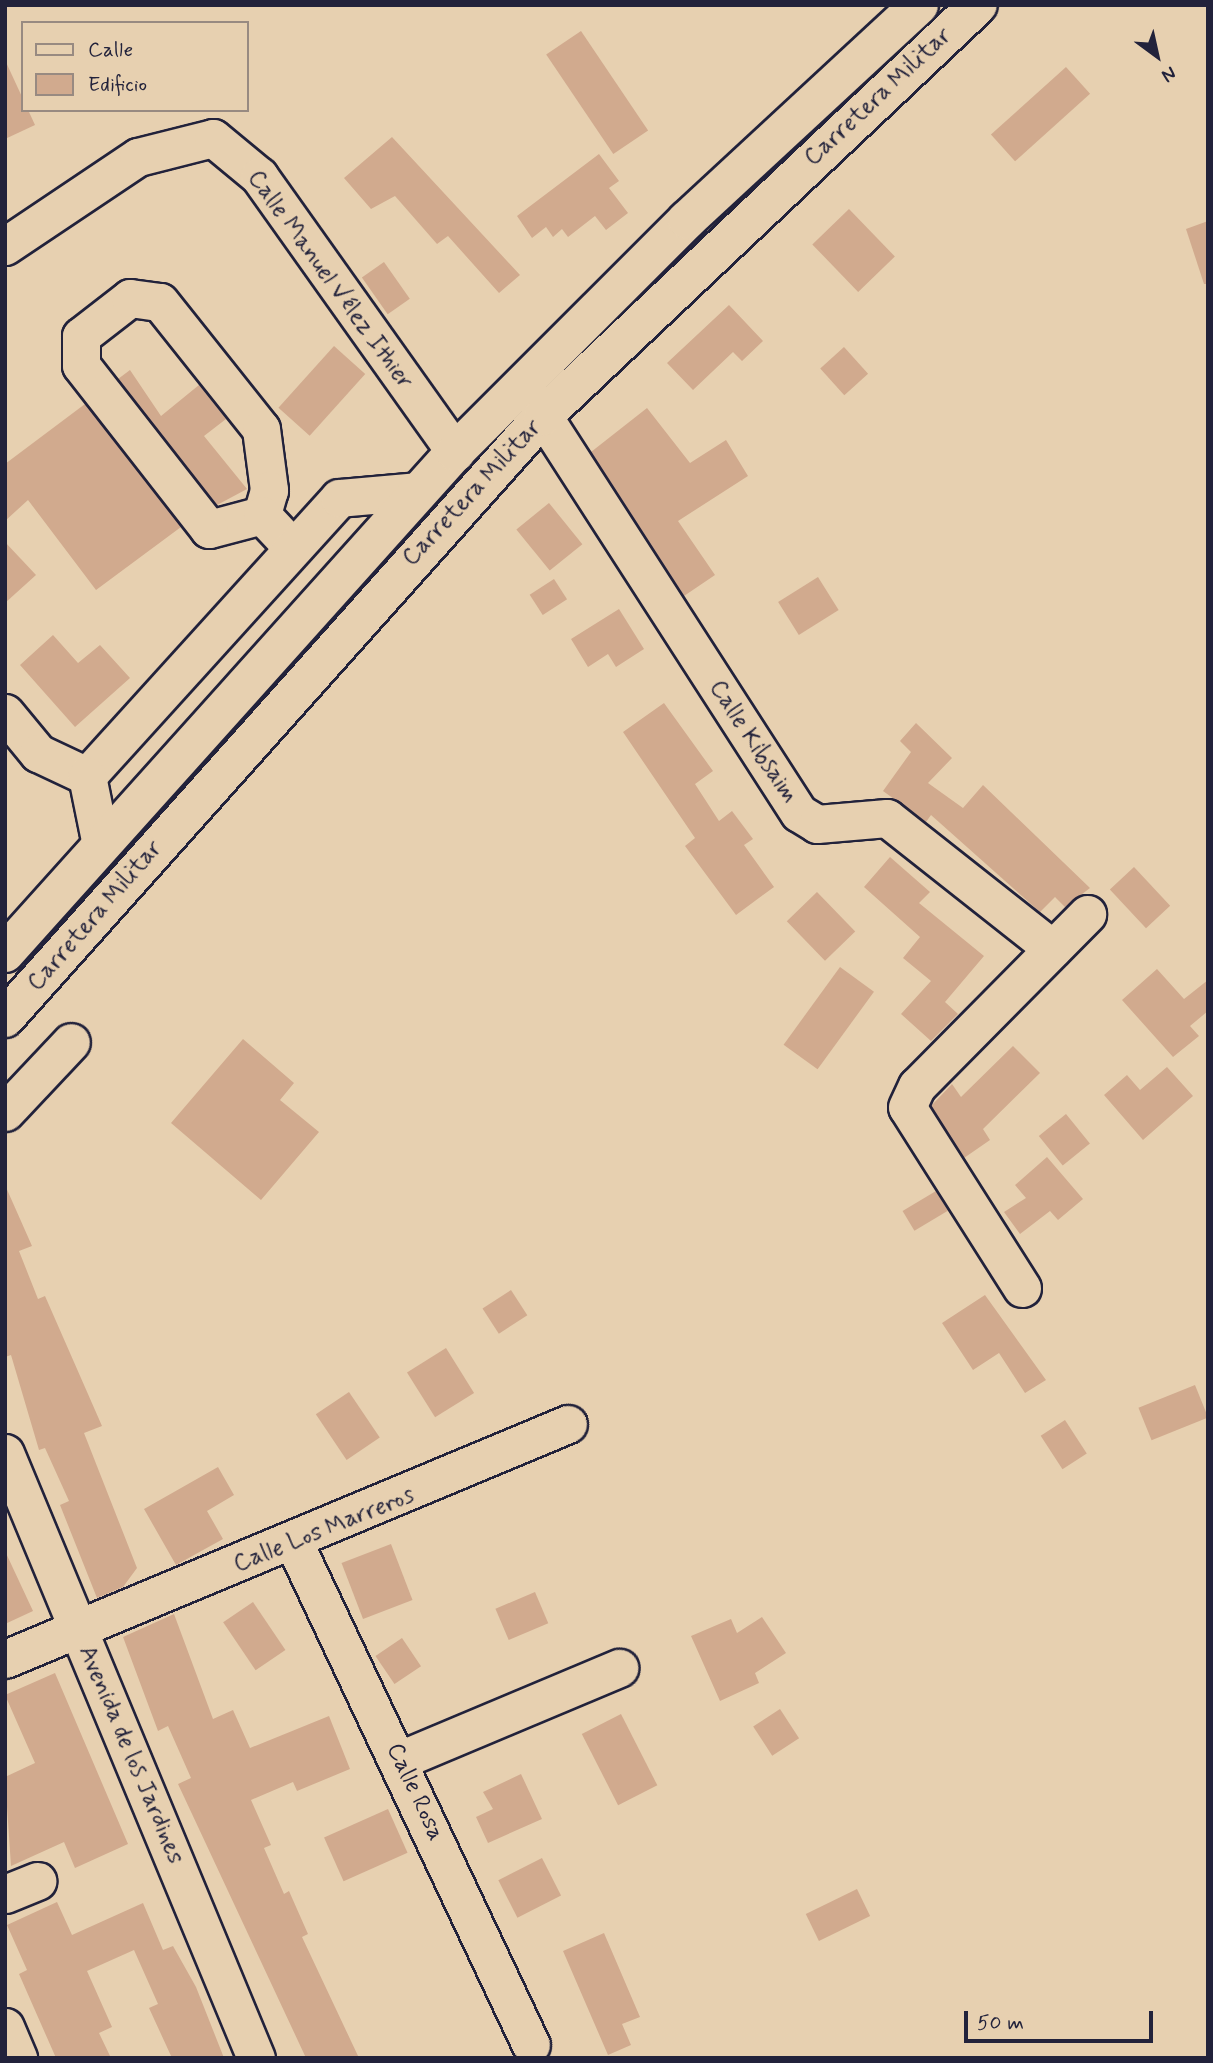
<!DOCTYPE html>
<meta charset="utf-8">
<style>
body{margin:0}
#map{position:relative;width:1213px;height:2063px;overflow:hidden;background:#e7d0b0;font-family:Mynerve,sans-serif}
div>[style]{position:absolute}
.building>*{inset:0;background:#d1aa8e;transform-origin:0 0}
.roads{filter:drop-shadow(2px 0 #22223b) drop-shadow(-2px 0 #22223b) drop-shadow(0 2px #22223b) drop-shadow(0 -2px #22223b)}
.minor>*{height:37px;margin:-18.5px;padding:0 18.5px;transform-origin:18.5px;border-radius:18.5px;background:#e7d0b0}
.major>*{height:38px;margin:-19px;padding:0 19px;transform-origin:19px;border-radius:19px;background:#e7d0b0}
span{translate:-50% -50%;white-space:nowrap;text-align:center;line-height:1.15;-webkit-text-stroke:5px #e7d0b0;paint-order:stroke}
.street-label{font-size:24px;color:#22223b}
.frame{position:absolute;inset:0;border:7px solid #22223b;pointer-events:none}
.legend{position:absolute;left:21px;top:21px;width:228px;height:91px;box-sizing:border-box;background:#e7d0b0;border:2px solid #988a81;margin:0;padding:9px 12px;list-style:none;font-size:21px;color:#22223b}
.legend li{display:flex;align-items:center;gap:14px;height:35px}
.legend b{width:35px;border:2px solid #988a81}
.north{position:absolute;left:1122px;top:21px;width:70px;height:70px;-webkit-text-stroke:5px #e7d0b0;paint-order:stroke;rotate:147deg;font-size:19px;font-weight:700;line-height:28px;text-align:center;color:#22223b}
.north::after{content:'';display:block;margin:auto;width:24px;height:32px;background:#22223b;clip-path:polygon(50% 0,100% 100%,50% 72%,0 100%)}
.scale{position:absolute;left:964px;top:2011px;width:189px;height:32px;box-sizing:border-box;border:4px solid #22223b;border-top:0;padding-left:9px;font-size:21px;line-height:24px;white-space:nowrap;color:#22223b;-webkit-text-stroke:5px #e7d0b0;paint-order:stroke}
</style>
<div id="map">
<div class="building">
<i style="left:581px;top:31px;width:120px;height:42px;rotate:56deg"></i>
<i style="clip-path:polygon(5px 60px,35px 125px,5px 139px)"></i>
<i style="left:1066px;top:67px;width:36px;height:101px;rotate:48deg"></i>
<i style="clip-path:polygon(392px 137px,520px 275px,499px 293px,448px 236px,437px 244px,395px 196px,371px 209px,344px 178px)"></i>
<i style="clip-path:polygon(599px 154px,619px 181px,609px 188px,628px 213px,606px 230px,595px 216px,568px 237px,562px 229px,553px 237px,546px 227px,532px 238px,517px 216px)"></i>
<i style="left:849px;top:209px;width:66px;height:51px;rotate:46deg"></i>
<i style="clip-path:polygon(1208px 221px,1208px 284px,1204px 284px,1186px 229px)"></i>
<i style="left:384px;top:262px;width:45px;height:27px;rotate:55deg"></i>
<i style="clip-path:polygon(729px 305px,763px 341px,742px 361px,733px 352px,693px 390px,667px 363px)"></i>
<i style="left:334px;top:346px;width:42px;height:83px;rotate:42deg"></i>
<i style="left:844px;top:347px;width:36px;height:32px;rotate:48deg"></i>
<i style="clip-path:polygon(130px 370px,161px 416px,199px 385px,226px 419px,204px 436px,247px 489px,217px 505px,118px 379px)"></i>
<i style="clip-path:polygon(85px 404px,181px 527px,96px 590px,28px 500px,5px 521px,5px 464px)"></i>
<i style="clip-path:polygon(647px 408px,690px 463px,726px 440px,748px 476px,678px 521px,715px 575px,684px 596px,591px 452px)"></i>
<i style="left:549px;top:503px;width:53px;height:42px;rotate:51deg"></i>
<i style="clip-path:polygon(5px 542px,36px 575px,5px 603px)"></i>
<i style="left:818px;top:577px;width:39px;height:47px;rotate:58deg"></i>
<i style="left:554px;top:579px;width:24px;height:29px;rotate:57deg"></i>
<i style="clip-path:polygon(619px 609px,644px 649px,616px 667px,608px 654px,588px 667px,571px 639px)"></i>
<i style="clip-path:polygon(53px 635px,78px 663px,100px 645px,130px 678px,75px 727px,20px 665px)"></i>
<i style="clip-path:polygon(664px 703px,713px 771px,695px 784px,719px 821px,732px 811px,753px 839px,744px 845px,774px 887px,736px 915px,685px 846px,695px 838px,623px 732px)"></i>
<i style="clip-path:polygon(916px 723px,952px 758px,928px 783px,963px 808px,983px 785px,1090px 888px,1065px 907px,1055px 897px,1040px 912px,931px 815px,926px 822px,883px 791px,911px 752px,900px 741px)"></i>
<i style="clip-path:polygon(890px 857px,930px 892px,919px 903px,984px 956px,945px 1002px,958px 1014px,931px 1041px,901px 1014px,931px 981px,903px 958px,920px 937px,864px 887px)"></i>
<i style="left:1134px;top:867px;width:53px;height:33px;rotate:47deg"></i>
<i style="left:817px;top:892px;width:55px;height:42px;rotate:46deg"></i>
<i style="left:840px;top:967px;width:42px;height:96px;rotate:36deg"></i>
<i style="clip-path:polygon(1157px 969px,1184px 999px,1208px 980px,1208px 1011px,1190px 1026px,1199px 1036px,1173px 1057px,1122px 1000px)"></i>
<i style="clip-path:polygon(243px 1039px,294px 1083px,280px 1100px,319px 1132px,261px 1200px,171px 1123px)"></i>
<i style="clip-path:polygon(1013px 1046px,1040px 1073px,983px 1129px,990px 1140px,964px 1158px,931px 1106px,952px 1084px,961px 1097px)"></i>
<i style="clip-path:polygon(1167px 1067px,1193px 1096px,1143px 1140px,1104px 1095px,1127px 1075px,1140px 1090px)"></i>
<i style="left:1066px;top:1114px;width:38px;height:35px;rotate:51deg"></i>
<i style="clip-path:polygon(1047px 1157px,1083px 1199px,1058px 1220px,1050px 1211px,1020px 1234px,1004px 1212px,1026px 1198px,1015px 1185px)"></i>
<i style="clip-path:polygon(5px 1185px,32px 1246px,19px 1251px,38px 1299px,45px 1296px,102px 1426px,84px 1433px,137px 1568px,123px 1587px,97px 1598px,60px 1505px,69px 1501px,45px 1448px,39px 1450px,11px 1355px,5px 1357px)"></i>
<i style="left:936px;top:1191px;width:23px;height:39px;rotate:59deg"></i>
<i style="left:511px;top:1290px;width:30px;height:34px;rotate:57deg"></i>
<i style="clip-path:polygon(985px 1295px,1046px 1380px,1025px 1393px,999px 1353px,973px 1370px,942px 1323px)"></i>
<i style="left:446px;top:1348px;width:53px;height:46px;rotate:58deg"></i>
<i style="left:1195px;top:1385px;width:35px;height:61px;rotate:68deg"></i>
<i style="left:349px;top:1392px;width:55px;height:40px;rotate:56deg"></i>
<i style="left:1065px;top:1420px;width:40px;height:29px;rotate:57deg"></i>
<i style="clip-path:polygon(218px 1467px,234px 1495px,207px 1511px,223px 1539px,176px 1565px,144px 1509px)"></i>
<i style="left:391px;top:1544px;width:60px;height:53px;rotate:69deg"></i>
<i style="clip-path:polygon(5px 1551px,33px 1611px,5px 1624px)"></i>
<i style="left:535px;top:1592px;width:34px;height:43px;rotate:67deg"></i>
<i style="left:253px;top:1602px;width:58px;height:36px;rotate:56deg"></i>
<i style="clip-path:polygon(174px 1614px,213px 1719px,233px 1710px,250px 1748px,329px 1716px,350px 1769px,297px 1791px,293px 1782px,251px 1800px,271px 1845px,264px 1848px,284px 1894px,289px 1891px,308px 1934px,302px 1937px,359px 2058px,306px 2058px,178px 1784px,191px 1778px,168px 1726px,158px 1731px,123px 1637px)"></i>
<i style="clip-path:polygon(762px 1617px,786px 1653px,755px 1673px,759px 1683px,720px 1701px,691px 1636px,731px 1619px,737px 1633px)"></i>
<i style="left:402px;top:1638px;width:34px;height:32px;rotate:56deg"></i>
<i style="clip-path:polygon(55px 1673px,128px 1844px,75px 1868px,64px 1842px,11px 1866px,5px 1777px,35px 1763px,5px 1695px)"></i>
<i style="left:780px;top:1709px;width:35px;height:32px;rotate:57deg"></i>
<i style="left:621px;top:1714px;width:80px;height:44px;rotate:63deg"></i>
<i style="clip-path:polygon(521px 1774px,542px 1819px,488px 1843px,476px 1817px,493px 1809px,483px 1792px)"></i>
<i style="left:388px;top:1809px;width:48px;height:70px;rotate:66deg"></i>
<i style="left:542px;top:1858px;width:42px;height:49px;rotate:63deg"></i>
<i style="left:857px;top:1889px;width:30px;height:57px;rotate:64deg"></i>
<i style="clip-path:polygon(57px 1902px,72px 1935px,143px 1903px,163px 1950px,173px 1946px,196px 1987px,224px 2058px,172px 2058px,149px 2008px,158px 2004px,134px 1950px,87px 1971px,112px 2027px,99px 2033px,111px 2058px,56px 2058px,19px 1974px,27px 1970px,7px 1925px)"></i>
<i style="clip-path:polygon(604px 1933px,640px 2017px,622px 2024px,631px 2045px,608px 2055px,563px 1951px)"></i>
</div>
<div class="roads">
<div class="minor">
<i style="left:5px;top:246px;width:160px;rotate:-33.8deg"></i>
<i style="left:138px;top:157px;width:77px;rotate:-14.2deg"></i>
<i style="left:213px;top:138px;width:60px;rotate:39.6deg"></i>
<i style="left:259px;top:176px;width:339px;rotate:54.6deg"></i>
<i style="left:543px;top:416px;width:472px;rotate:57.2deg"></i>
<i style="left:799px;top:813px;width:21px;rotate:31deg"></i>
<i style="left:817px;top:824px;width:70px;rotate:-4.9deg"></i>
<i style="left:887px;top:818px;width:211px;rotate:38.3deg"></i>
<i style="left:262px;top:515px;width:55px;rotate:165.2deg"></i>
<i style="left:209px;top:529px;width:208px;rotate:-128deg"></i>
<i style="left:81px;top:365px;width:29px;rotate:-90deg"></i>
<i style="left:81px;top:336px;width:62px;rotate:-37.8deg"></i>
<i style="left:130px;top:298px;width:30px;rotate:8deg"></i>
<i style="left:160px;top:302px;width:162px;rotate:51.5deg"></i>
<i style="left:261px;top:429px;width:62px;rotate:82.5deg"></i>
<i style="left:269px;top:490px;width:26px;rotate:106deg"></i>
<i style="left:262px;top:515px;width:45px;rotate:46.8deg"></i>
<i style="left:5px;top:713px;width:52px;rotate:50.5deg"></i>
<i style="left:38px;top:753px;width:54px;rotate:25.1deg"></i>
<i style="left:87px;top:776px;width:375px;rotate:-47.8deg"></i>
<i style="left:339px;top:498px;width:79px;rotate:-5.1deg"></i>
<i style="left:87px;top:776px;width:65px;rotate:78.5deg"></i>
<i style="left:5px;top:1112px;width:96px;rotate:-46.7deg"></i>
<i style="left:1022px;top:1288px;width:214px;rotate:-122.4deg"></i>
<i style="left:907px;top:1107px;width:23px;rotate:-65deg"></i>
<i style="left:917px;top:1086px;width:242px;rotate:-45.3deg"></i>
<i style="left:5px;top:1453px;width:655px;rotate:67.47deg"></i>
<i style="left:294px;top:1543px;width:555px;rotate:64.73deg"></i>
<i style="left:5px;top:1659px;width:610px;rotate:-22.66deg"></i>
<i style="left:400px;top:1760px;width:238px;rotate:-22.8deg"></i>
<i style="left:5px;top:1894px;width:35px;rotate:-22deg"></i>
<i style="left:5px;top:2027px;width:34px;rotate:67deg"></i>
</div>
<div class="major">
<i style="left:5px;top:953px;width:673px;rotate:-48.07deg"></i>
<i style="left:455px;top:452px;width:328px;rotate:-45deg"></i>
<i style="left:687px;top:220px;width:316px;rotate:-42.8deg"></i>
<i style="left:5px;top:1018px;width:807px;rotate:-48.21deg"></i>
<i style="left:543px;top:416px;width:598px;rotate:-43.38deg"></i>
</div>
</div>
<div class="street-label">
<span style="left:878px;top:97px;rotate:-43deg">Carretera Militar</span>
<span style="left:330px;top:280px;rotate:54deg">Calle Manuel Vélez Ithier</span>
<span style="left:472px;top:493px;rotate:-47deg">Carretera Militar</span>
<span style="left:753px;top:742px;rotate:57deg">Calle Kibsaim</span>
<span style="left:95px;top:916px;rotate:-49deg">Carretera Militar</span>
<span style="left:324px;top:1530px;rotate:-22deg">Calle Los Marreros</span>
<span style="left:131px;top:1755px;rotate:67deg">Avenida de los Jardines</span>
<span style="left:415px;top:1792px;rotate:65deg">Calle Rosa</span>
</div>
<div class="frame"></div>
<ul class="legend">
<li><b style="height:9px;background:#e7d0b0"></b>Calle</li>
<li><b style="height:19px;background:#d1aa8e"></b>Edificio</li>
</ul>
<div class="north">N</div>
<div class="scale">50 m</div>
</div>
